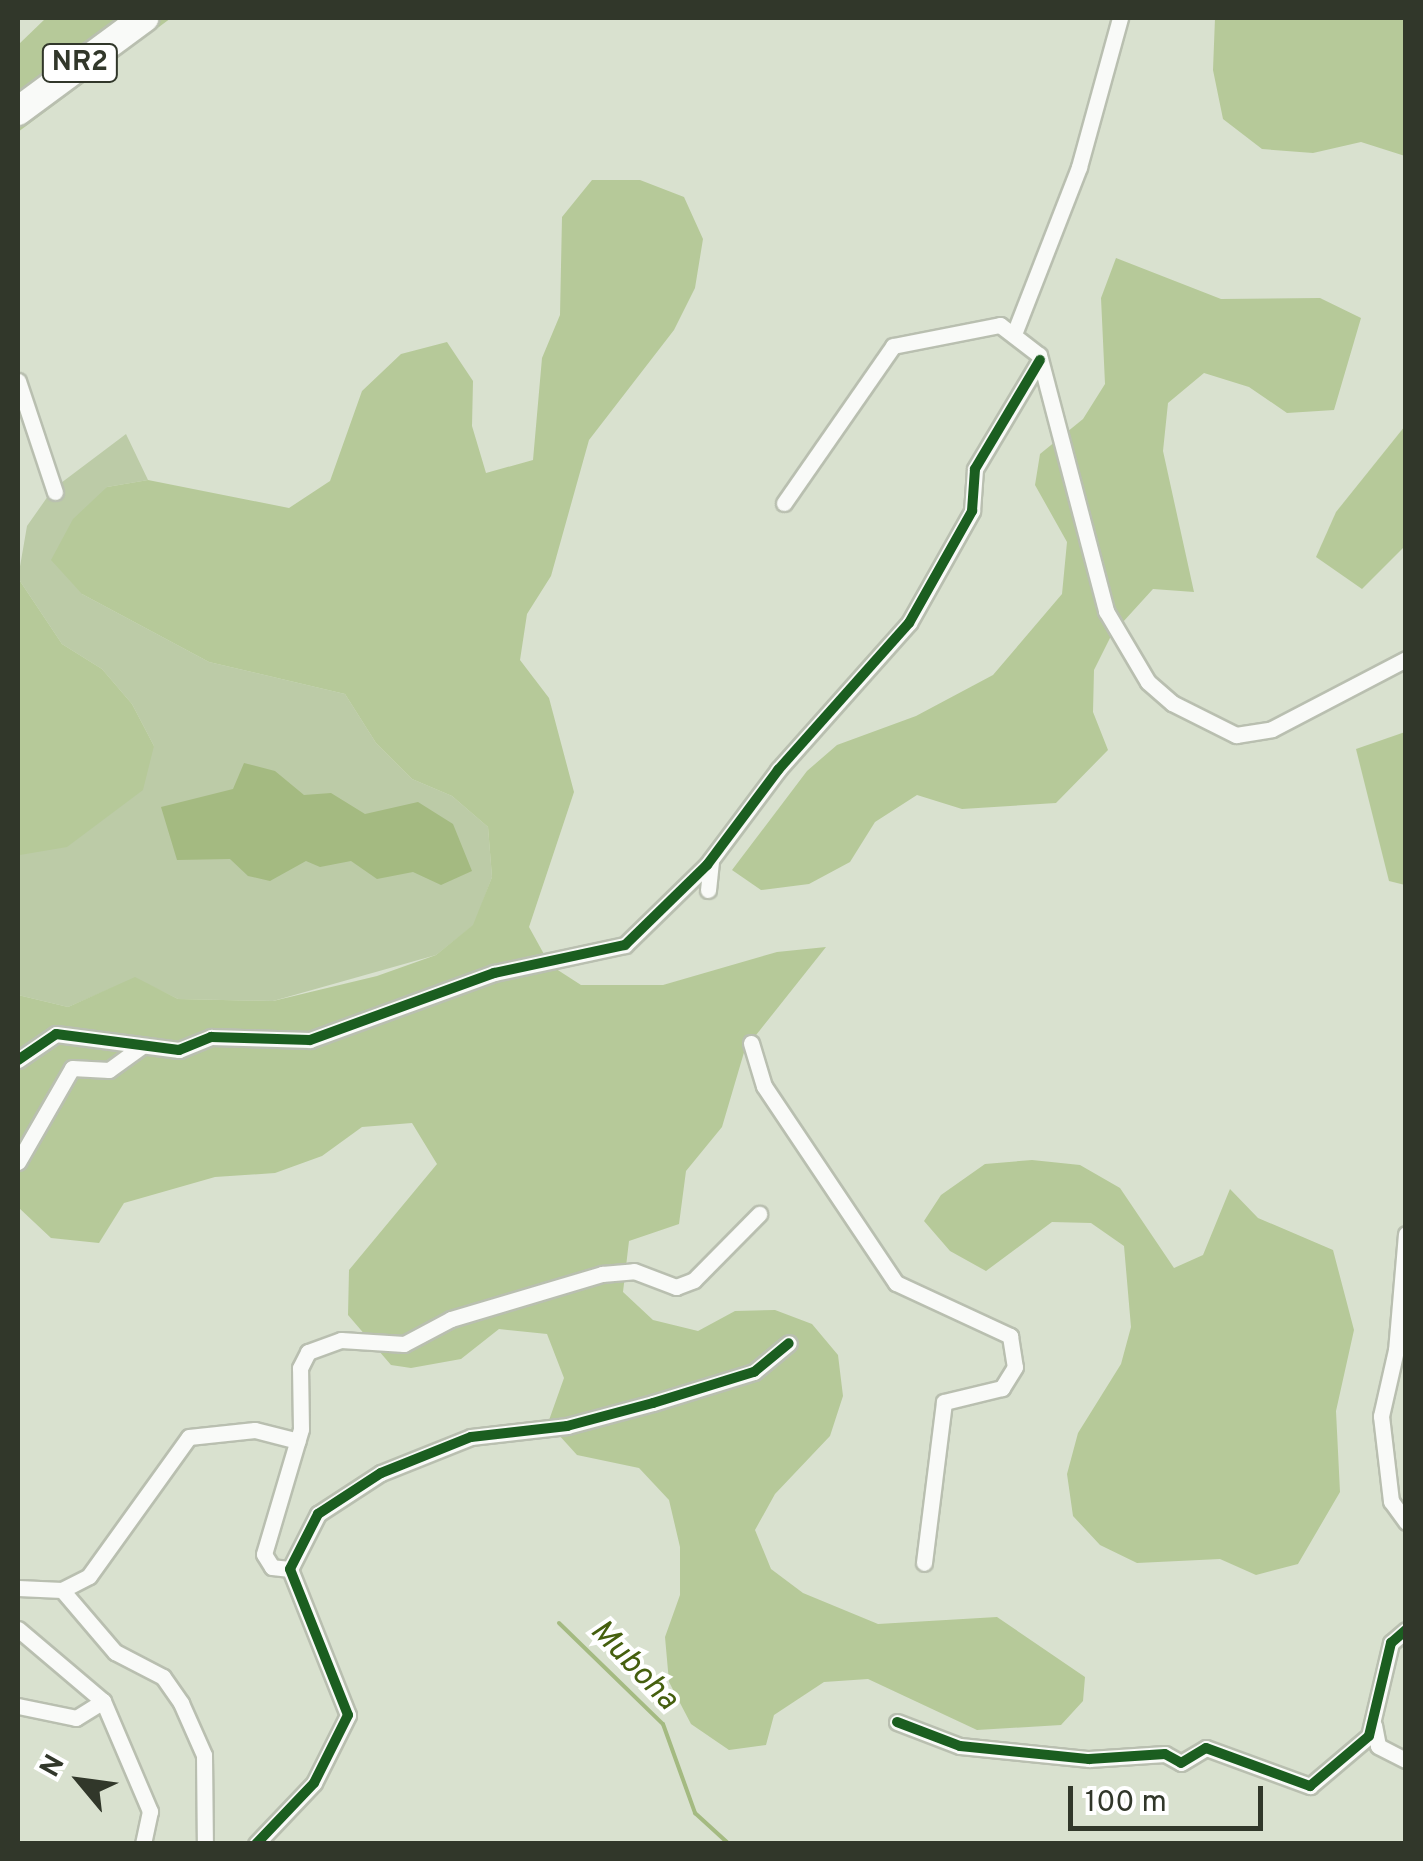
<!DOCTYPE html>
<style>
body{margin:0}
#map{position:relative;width:1423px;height:1861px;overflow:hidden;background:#d9e1cf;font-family:Overpass,sans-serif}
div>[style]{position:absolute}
.green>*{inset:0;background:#bccba7}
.forest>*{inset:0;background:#b6c999}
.water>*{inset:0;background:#a4ba81}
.stream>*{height:4px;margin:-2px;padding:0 2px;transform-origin:2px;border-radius:2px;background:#a4ba81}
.roads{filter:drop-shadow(2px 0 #b9bfb0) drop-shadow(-2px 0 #b9bfb0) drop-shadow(0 2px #b9bfb0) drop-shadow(0 -2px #b9bfb0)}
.street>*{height:15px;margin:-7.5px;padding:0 7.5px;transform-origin:7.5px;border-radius:7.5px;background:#f9faf8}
.highway>*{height:28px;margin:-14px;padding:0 14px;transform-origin:14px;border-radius:14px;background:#f9faf8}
.cycleway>*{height:10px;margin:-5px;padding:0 5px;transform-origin:5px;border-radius:5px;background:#1b5e20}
span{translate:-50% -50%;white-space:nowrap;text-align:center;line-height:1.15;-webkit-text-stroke:8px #fff;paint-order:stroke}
.shield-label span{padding:2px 8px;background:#fff;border:2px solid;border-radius:8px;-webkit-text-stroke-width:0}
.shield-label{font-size:28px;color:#31372a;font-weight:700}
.water-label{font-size:32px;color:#455f0e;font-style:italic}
.frame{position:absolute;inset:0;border:20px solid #31372a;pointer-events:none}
.north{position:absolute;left:30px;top:1731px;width:100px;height:100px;-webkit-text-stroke:8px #fff;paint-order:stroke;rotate:299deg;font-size:28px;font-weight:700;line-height:40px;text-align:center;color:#31372a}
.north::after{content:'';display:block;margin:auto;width:35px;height:45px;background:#31372a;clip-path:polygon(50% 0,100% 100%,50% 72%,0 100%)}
.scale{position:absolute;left:1068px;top:1786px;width:195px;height:45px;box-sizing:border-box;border:5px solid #31372a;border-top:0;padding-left:12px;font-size:30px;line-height:35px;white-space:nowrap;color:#31372a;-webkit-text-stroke:8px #fff;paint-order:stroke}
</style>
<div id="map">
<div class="green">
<i style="clip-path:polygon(126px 434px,148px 480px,107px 487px,82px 594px,209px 662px,345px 694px,376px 743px,412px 779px,452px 796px,488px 827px,492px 877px,474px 925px,436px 955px,273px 1001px,178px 999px,135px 978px,68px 1007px,18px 995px,18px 852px,154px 746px,132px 704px,102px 669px,62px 644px,18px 578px,27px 526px,53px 489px)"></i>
</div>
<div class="forest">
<i style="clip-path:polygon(46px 18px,171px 18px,18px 132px,18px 45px)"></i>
<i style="clip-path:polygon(1215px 18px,1405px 18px,1405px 156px,1361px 142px,1313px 153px,1262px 149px,1223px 119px,1213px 70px)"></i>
<i style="clip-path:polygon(592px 180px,640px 180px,684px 197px,703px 239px,695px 288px,674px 330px,589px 440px,551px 576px,527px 614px,520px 660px,549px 698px,574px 792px,529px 927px,550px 965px,581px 985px,663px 985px,777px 952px,826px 947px,745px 1049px,722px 1127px,686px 1171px,679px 1224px,629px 1241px,623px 1292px,653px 1320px,698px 1331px,735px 1311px,775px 1310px,812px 1324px,838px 1355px,843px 1396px,830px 1436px,775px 1494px,755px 1530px,771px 1569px,803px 1593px,878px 1624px,997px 1617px,1085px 1677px,1083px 1701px,1061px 1725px,977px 1730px,868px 1679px,824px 1682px,774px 1715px,766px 1745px,729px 1750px,691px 1724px,669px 1682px,665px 1637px,680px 1595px,680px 1547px,669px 1500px,639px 1468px,577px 1455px,548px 1423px,564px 1378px,547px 1334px,499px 1329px,461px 1359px,411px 1368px,391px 1365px,348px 1315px,349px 1270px,437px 1164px,412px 1123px,362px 1127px,322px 1156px,275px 1173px,215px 1177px,124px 1203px,99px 1243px,51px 1238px,18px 1207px,18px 995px,68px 1007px,135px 977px,178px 999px,273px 1001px,377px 976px,436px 955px,473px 925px,492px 877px,488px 827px,452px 796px,412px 779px,376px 743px,345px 694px,209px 662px,82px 594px,51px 560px,73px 519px,107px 487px,148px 480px,289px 508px,330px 481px,362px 391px,401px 354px,447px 342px,473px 381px,472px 426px,486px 473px,533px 460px,542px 358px,560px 315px,562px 217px)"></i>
<i style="clip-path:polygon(1116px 258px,1221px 299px,1320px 298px,1361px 318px,1334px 410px,1287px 413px,1249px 387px,1204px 373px,1168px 403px,1163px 451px,1194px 592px,1153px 589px,1112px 634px,1094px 670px,1093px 712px,1108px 750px,1056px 803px,962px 809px,917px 795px,875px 822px,850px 862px,809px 884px,761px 890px,732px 870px,807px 771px,837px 745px,916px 716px,993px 675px,1062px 594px,1067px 542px,1035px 485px,1040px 454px,1083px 419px,1105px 384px,1101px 298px)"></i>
<i style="clip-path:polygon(1405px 426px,1405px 546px,1362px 589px,1316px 557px,1336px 512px)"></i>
<i style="clip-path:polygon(18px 578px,62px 644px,102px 669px,132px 704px,154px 746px,143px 790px,67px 847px,20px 855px)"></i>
<i style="clip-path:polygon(1405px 732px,1405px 885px,1389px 881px,1356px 749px)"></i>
<i style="clip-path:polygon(1032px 1160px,1080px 1165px,1120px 1188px,1174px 1268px,1203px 1255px,1230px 1189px,1258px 1218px,1333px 1250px,1354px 1330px,1336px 1411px,1340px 1492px,1298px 1564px,1256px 1575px,1220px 1559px,1137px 1563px,1100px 1545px,1073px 1516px,1067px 1474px,1078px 1433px,1121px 1364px,1131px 1327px,1124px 1246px,1091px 1223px,1052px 1222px,986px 1271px,950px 1251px,924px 1221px,941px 1195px,985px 1164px)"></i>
</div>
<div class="water">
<i style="clip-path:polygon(244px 763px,275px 771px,304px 795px,331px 793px,365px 814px,418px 802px,453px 824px,472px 871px,441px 885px,413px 872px,377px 879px,351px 861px,320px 867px,306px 861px,270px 881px,248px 876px,230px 859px,177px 860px,161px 807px,233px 789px)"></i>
</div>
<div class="stream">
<i style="left:559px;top:1623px;width:145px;rotate:44.2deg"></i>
<i style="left:663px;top:1724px;width:95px;rotate:70.2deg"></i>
<i style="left:695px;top:1813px;width:46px;rotate:42.4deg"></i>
</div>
<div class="roads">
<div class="street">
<i style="left:1014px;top:334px;width:179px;rotate:-68.7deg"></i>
<i style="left:1079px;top:167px;width:155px;rotate:-74.6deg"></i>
<i style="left:18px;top:381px;width:117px;rotate:71.6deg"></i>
<i style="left:784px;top:503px;width:191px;rotate:-55.2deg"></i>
<i style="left:893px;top:346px;width:109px;rotate:-11.1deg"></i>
<i style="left:1000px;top:325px;width:49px;rotate:37.6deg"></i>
<i style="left:1039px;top:355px;width:265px;rotate:75.3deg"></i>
<i style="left:1106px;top:611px;width:82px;rotate:59.4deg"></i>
<i style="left:1148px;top:682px;width:32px;rotate:41deg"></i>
<i style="left:1172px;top:703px;width:72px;rotate:26.6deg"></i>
<i style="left:1236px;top:735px;width:36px;rotate:-9deg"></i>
<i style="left:1272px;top:729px;width:151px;rotate:-27.6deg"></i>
<i style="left:708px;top:890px;width:30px;rotate:-84deg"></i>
<i style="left:751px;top:1043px;width:45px;rotate:73.2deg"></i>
<i style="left:764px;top:1086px;width:237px;rotate:56.2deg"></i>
<i style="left:896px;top:1283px;width:126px;rotate:24.9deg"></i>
<i style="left:1010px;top:1336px;width:31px;rotate:81deg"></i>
<i style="left:1015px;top:1367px;width:25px;rotate:122deg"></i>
<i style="left:1002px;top:1388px;width:60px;rotate:166.4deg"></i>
<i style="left:944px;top:1402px;width:162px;rotate:97.1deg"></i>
<i style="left:18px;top:1060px;width:46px;rotate:-34.4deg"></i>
<i style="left:56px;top:1034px;width:124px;rotate:7.4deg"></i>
<i style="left:179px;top:1050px;width:35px;rotate:-22deg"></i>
<i style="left:211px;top:1037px;width:99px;rotate:1.7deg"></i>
<i style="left:310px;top:1040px;width:196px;rotate:-20deg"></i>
<i style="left:494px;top:973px;width:134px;rotate:-12.1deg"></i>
<i style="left:625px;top:945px;width:115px;rotate:-44.3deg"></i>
<i style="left:707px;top:865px;width:119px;rotate:-53.2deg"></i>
<i style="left:778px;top:770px;width:197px;rotate:-48.3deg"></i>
<i style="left:909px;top:623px;width:129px;rotate:-60.6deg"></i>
<i style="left:972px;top:511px;width:42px;rotate:-85.9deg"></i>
<i style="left:975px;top:469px;width:127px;rotate:-59.2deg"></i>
<i style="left:18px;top:1162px;width:108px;rotate:-60.1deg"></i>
<i style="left:72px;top:1068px;width:37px;rotate:3deg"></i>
<i style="left:109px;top:1070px;width:39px;rotate:-36deg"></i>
<i style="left:1406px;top:1234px;width:116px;rotate:94.9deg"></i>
<i style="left:1396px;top:1350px;width:68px;rotate:102.8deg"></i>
<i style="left:1381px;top:1416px;width:86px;rotate:83.3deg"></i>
<i style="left:1391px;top:1501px;width:26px;rotate:54deg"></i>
<i style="left:290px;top:1569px;width:18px;rotate:-174deg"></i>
<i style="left:272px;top:1567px;width:15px;rotate:-122deg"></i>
<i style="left:264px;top:1554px;width:130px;rotate:-73.5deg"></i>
<i style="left:301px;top:1429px;width:61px;rotate:-90.9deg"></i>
<i style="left:300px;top:1368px;width:18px;rotate:-63deg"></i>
<i style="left:308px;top:1352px;width:35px;rotate:-20deg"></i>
<i style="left:341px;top:1340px;width:63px;rotate:3.6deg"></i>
<i style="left:404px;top:1344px;width:53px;rotate:-28deg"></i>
<i style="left:451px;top:1319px;width:158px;rotate:-16.6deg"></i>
<i style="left:602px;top:1274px;width:32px;rotate:-5deg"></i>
<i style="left:634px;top:1271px;width:45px;rotate:20.9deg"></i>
<i style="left:676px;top:1287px;width:19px;rotate:-21deg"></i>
<i style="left:694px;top:1280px;width:93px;rotate:-45.4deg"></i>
<i style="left:18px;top:1588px;width:44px;rotate:2.6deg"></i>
<i style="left:62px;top:1590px;width:30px;rotate:-27deg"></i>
<i style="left:89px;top:1576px;width:171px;rotate:-54.3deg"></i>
<i style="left:189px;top:1437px;width:66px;rotate:-6.1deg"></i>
<i style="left:255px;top:1430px;width:44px;rotate:14.3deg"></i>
<i style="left:62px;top:1590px;width:82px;rotate:49.5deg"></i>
<i style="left:115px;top:1652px;width:54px;rotate:27.5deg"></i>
<i style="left:163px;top:1677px;width:32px;rotate:55deg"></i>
<i style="left:181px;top:1703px;width:57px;rotate:66.1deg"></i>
<i style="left:204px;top:1755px;width:89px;rotate:89.4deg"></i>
<i style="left:18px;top:1629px;width:111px;rotate:40.3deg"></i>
<i style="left:103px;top:1701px;width:120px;rotate:66.9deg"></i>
<i style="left:150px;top:1811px;width:34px;rotate:102deg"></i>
<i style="left:18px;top:1706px;width:59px;rotate:11.7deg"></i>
<i style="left:76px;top:1718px;width:32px;rotate:-32deg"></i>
<i style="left:897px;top:1722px;width:67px;rotate:20.9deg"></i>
<i style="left:960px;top:1746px;width:130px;rotate:5.8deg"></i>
<i style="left:1089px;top:1759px;width:76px;rotate:-3.8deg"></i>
<i style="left:1165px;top:1754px;width:18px;rotate:29deg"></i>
<i style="left:1181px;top:1763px;width:29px;rotate:-31deg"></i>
<i style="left:1206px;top:1748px;width:111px;rotate:20.1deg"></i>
<i style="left:1310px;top:1786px;width:77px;rotate:-40.3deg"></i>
<i style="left:1369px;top:1736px;width:96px;rotate:-76.7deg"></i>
<i style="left:1391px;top:1643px;width:20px;rotate:-41deg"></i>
<i style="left:1374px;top:1725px;width:21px;rotate:79deg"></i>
<i style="left:1378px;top:1746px;width:31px;rotate:27deg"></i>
<i style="left:256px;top:1844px;width:84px;rotate:-46.4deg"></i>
<i style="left:314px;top:1783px;width:76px;rotate:-63.4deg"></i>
<i style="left:348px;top:1715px;width:157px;rotate:-111.7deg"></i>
<i style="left:290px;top:1569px;width:62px;rotate:-63deg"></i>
<i style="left:318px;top:1514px;width:75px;rotate:-33.1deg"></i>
<i style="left:381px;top:1473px;width:97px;rotate:-21.8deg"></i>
<i style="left:471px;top:1437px;width:97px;rotate:-6.5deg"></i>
<i style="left:567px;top:1426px;width:89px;rotate:-15deg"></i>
<i style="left:653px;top:1403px;width:106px;rotate:-17.1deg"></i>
<i style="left:754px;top:1372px;width:45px;rotate:-39.6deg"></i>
</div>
<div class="highway">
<i style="left:18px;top:111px;width:157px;rotate:-36.4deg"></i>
</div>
</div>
<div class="cycleway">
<i style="left:18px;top:1060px;width:46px;rotate:-34.4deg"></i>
<i style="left:56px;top:1034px;width:124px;rotate:7.4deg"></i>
<i style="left:179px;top:1050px;width:35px;rotate:-22deg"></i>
<i style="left:211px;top:1037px;width:99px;rotate:1.7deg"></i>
<i style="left:310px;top:1040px;width:196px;rotate:-20deg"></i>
<i style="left:494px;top:973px;width:134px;rotate:-12.1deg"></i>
<i style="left:625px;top:945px;width:115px;rotate:-44.3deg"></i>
<i style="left:707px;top:865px;width:119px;rotate:-53.2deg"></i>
<i style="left:778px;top:770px;width:197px;rotate:-48.3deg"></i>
<i style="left:909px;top:623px;width:129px;rotate:-60.6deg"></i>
<i style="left:972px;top:511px;width:42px;rotate:-85.9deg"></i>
<i style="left:975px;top:469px;width:127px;rotate:-59.2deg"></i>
<i style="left:897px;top:1722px;width:67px;rotate:20.9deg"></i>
<i style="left:960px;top:1746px;width:130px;rotate:5.8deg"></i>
<i style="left:1089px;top:1759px;width:76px;rotate:-3.8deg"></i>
<i style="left:1165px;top:1754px;width:18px;rotate:29deg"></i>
<i style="left:1181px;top:1763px;width:29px;rotate:-31deg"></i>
<i style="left:1206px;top:1748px;width:111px;rotate:20.1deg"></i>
<i style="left:1310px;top:1786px;width:77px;rotate:-40.3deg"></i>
<i style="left:1369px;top:1736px;width:96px;rotate:-76.7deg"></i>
<i style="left:1391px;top:1643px;width:20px;rotate:-41deg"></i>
<i style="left:256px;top:1844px;width:84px;rotate:-46.4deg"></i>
<i style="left:314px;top:1783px;width:76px;rotate:-63.4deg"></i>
<i style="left:348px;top:1715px;width:157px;rotate:-111.7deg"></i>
<i style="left:290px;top:1569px;width:62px;rotate:-63deg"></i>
<i style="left:318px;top:1514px;width:75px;rotate:-33.1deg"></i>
<i style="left:381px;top:1473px;width:97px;rotate:-21.8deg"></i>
<i style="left:471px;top:1437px;width:97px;rotate:-6.5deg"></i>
<i style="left:567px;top:1426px;width:89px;rotate:-15deg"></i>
<i style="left:653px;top:1403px;width:106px;rotate:-17.1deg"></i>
<i style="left:754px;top:1372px;width:45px;rotate:-39.6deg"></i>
</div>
<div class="shield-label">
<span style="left:80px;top:63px">NR2</span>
</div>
<div class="water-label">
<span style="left:633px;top:1666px;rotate:46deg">Muboha</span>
</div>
<div class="frame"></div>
<div class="north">N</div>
<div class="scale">100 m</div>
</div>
